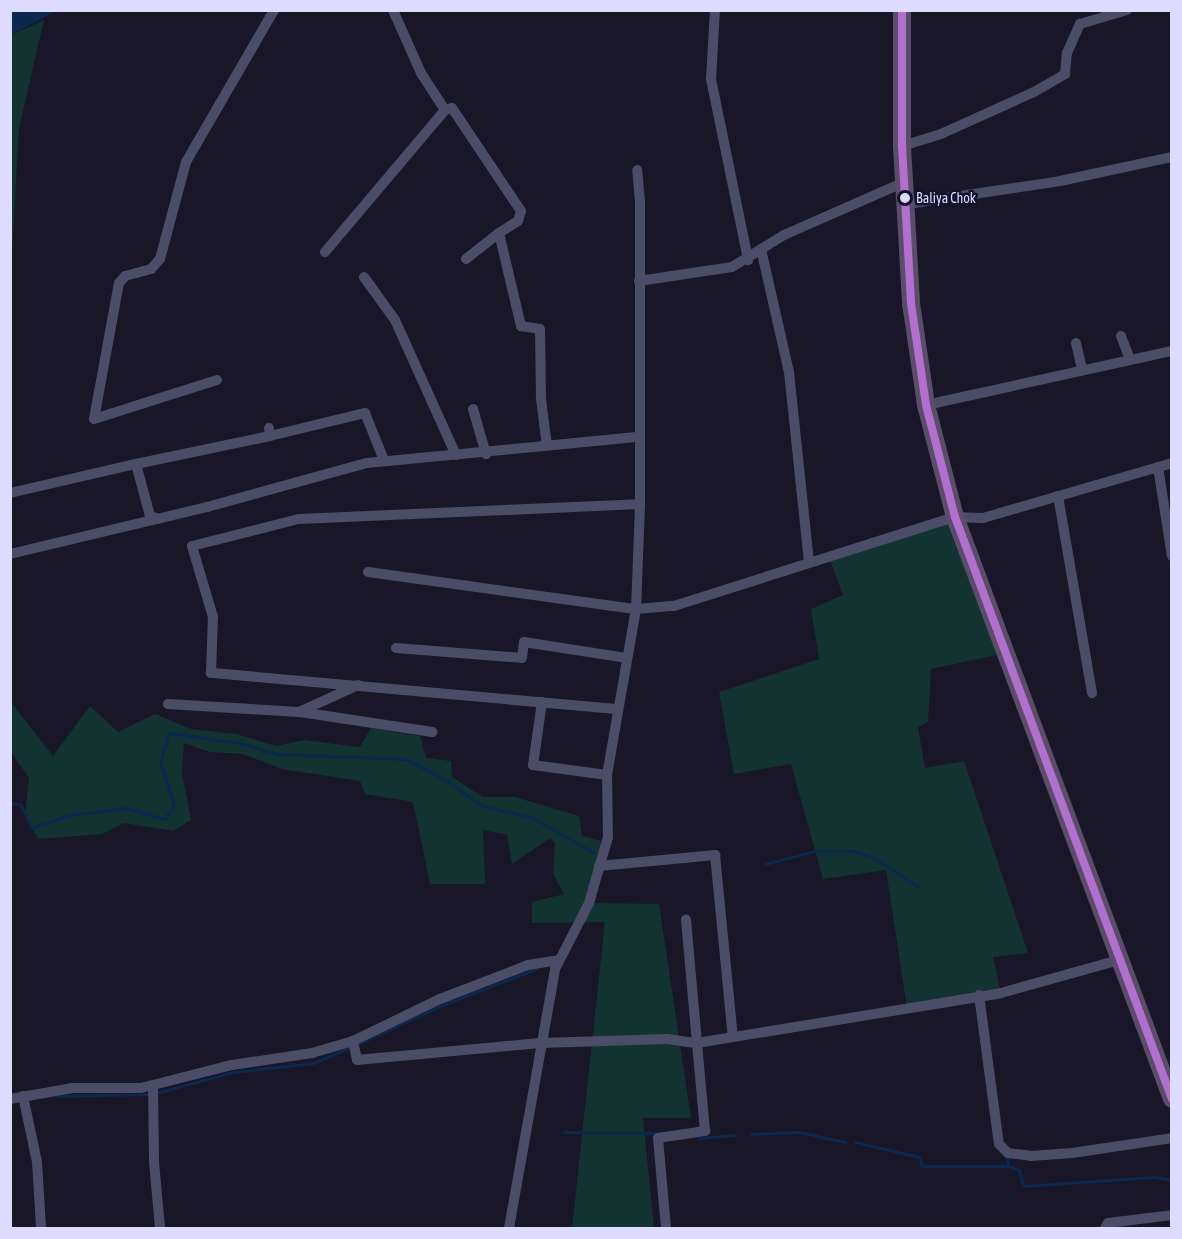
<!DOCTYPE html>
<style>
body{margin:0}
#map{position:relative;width:1182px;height:1239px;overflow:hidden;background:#181627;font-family:"Asap Condensed",sans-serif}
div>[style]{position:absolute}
.green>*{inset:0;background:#133331}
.water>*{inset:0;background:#0b284e}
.stream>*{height:3px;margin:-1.5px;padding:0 1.5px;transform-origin:1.5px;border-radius:1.5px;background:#0b284e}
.minor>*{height:10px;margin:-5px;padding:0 5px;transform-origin:5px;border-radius:5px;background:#4b4c67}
.trunk>*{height:18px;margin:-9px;padding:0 9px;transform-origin:9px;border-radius:9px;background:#5a4d6a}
.bus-1>*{height:8px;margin:-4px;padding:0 4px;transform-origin:4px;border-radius:4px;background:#b36fd0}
.dots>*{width:16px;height:16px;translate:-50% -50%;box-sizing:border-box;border:3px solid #12102d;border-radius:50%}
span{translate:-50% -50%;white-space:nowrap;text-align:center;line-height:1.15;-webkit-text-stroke:5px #12102d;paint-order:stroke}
.bus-label{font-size:14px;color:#dddcff}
.left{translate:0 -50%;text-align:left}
.frame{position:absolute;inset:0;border:12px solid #dddcff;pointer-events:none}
</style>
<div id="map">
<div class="green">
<i style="clip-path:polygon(44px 20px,19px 128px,11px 274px,11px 35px)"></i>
<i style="clip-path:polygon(955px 517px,1006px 653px,931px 669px,928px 722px,918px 727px,925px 768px,964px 761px,1028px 953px,993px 957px,1001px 993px,907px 1008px,886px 870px,823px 879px,791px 764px,734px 774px,719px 692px,819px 659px,811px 609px,843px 595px,828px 555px)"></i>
<i style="clip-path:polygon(10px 701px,53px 756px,90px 706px,118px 732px,155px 714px,191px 729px,236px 734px,277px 746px,304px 740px,360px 747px,371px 728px,420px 736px,426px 758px,451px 761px,452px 777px,483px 797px,515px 797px,579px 816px,582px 836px,606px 842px,589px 903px,659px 904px,691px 1118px,643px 1118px,654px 1228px,572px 1228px,605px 922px,532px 923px,532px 902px,564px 894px,553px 874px,555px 843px,550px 838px,512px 864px,507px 835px,483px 830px,485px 884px,430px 884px,413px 802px,365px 794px,360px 781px,282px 769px,243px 754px,209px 752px,184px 743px,182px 773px,191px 820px,173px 831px,124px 823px,102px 834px,38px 839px,25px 815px,29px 778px,11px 752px)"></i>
</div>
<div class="water">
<i style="clip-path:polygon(11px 10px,56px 10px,56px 11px,11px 35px)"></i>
</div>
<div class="stream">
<i style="left:10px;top:803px;width:10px;rotate:6deg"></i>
<i style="left:20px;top:804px;width:27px;rotate:63deg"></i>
<i style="left:32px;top:828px;width:40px;rotate:-18.9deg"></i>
<i style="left:70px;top:815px;width:56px;rotate:-7.1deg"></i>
<i style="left:126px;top:808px;width:40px;rotate:16deg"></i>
<i style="left:164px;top:819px;width:17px;rotate:-54deg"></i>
<i style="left:174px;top:805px;width:46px;rotate:-107.7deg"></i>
<i style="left:160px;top:761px;width:29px;rotate:-72deg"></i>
<i style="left:169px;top:733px;width:71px;rotate:8.1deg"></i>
<i style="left:239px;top:743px;width:40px;rotate:16deg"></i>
<i style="left:277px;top:754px;width:129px;rotate:2.2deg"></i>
<i style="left:406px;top:759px;width:49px;rotate:28.1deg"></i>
<i style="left:449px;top:782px;width:41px;rotate:36deg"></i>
<i style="left:482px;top:806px;width:50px;rotate:12.7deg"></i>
<i style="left:531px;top:817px;width:73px;rotate:29.4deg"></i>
<i style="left:765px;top:864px;width:52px;rotate:-14.6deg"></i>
<i style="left:815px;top:851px;width:39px"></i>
<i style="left:854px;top:851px;width:25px;rotate:21deg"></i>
<i style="left:877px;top:860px;width:48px;rotate:33deg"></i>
<i style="left:358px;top:1044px;width:93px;rotate:-24.9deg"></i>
<i style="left:442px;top:1005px;width:101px;rotate:-21deg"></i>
<i style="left:156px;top:1093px;width:81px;rotate:-15.1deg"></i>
<i style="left:234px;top:1072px;width:80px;rotate:-6.5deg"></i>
<i style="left:313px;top:1063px;width:39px;rotate:-23deg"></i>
<i style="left:57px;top:1096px;width:93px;rotate:-1.2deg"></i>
<i style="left:564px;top:1132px;width:95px;rotate:0.6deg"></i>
<i style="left:750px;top:1134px;width:49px;rotate:-2.3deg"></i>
<i style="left:799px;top:1132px;width:47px;rotate:12.3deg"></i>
<i style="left:699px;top:1138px;width:35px;rotate:-5deg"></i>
<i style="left:855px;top:1142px;width:66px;rotate:13.2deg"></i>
<i style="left:919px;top:1157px;width:9px;rotate:72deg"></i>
<i style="left:922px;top:1166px;width:86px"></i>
<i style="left:1007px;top:1158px;width:8px;rotate:83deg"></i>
<i style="left:1008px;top:1166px;width:12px;rotate:20deg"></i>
<i style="left:1019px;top:1170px;width:16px;rotate:76deg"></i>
<i style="left:1023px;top:1186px;width:132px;rotate:-3.9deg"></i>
<i style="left:1155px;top:1177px;width:17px;rotate:10deg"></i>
</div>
<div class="minor">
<i style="left:715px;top:10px;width:69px;rotate:93.3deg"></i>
<i style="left:711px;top:79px;width:185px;rotate:78.4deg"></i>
<i style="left:445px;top:110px;width:7px;rotate:-16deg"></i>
<i style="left:452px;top:108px;width:124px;rotate:56.2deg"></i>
<i style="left:521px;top:211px;width:10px;rotate:107deg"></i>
<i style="left:518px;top:221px;width:22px;rotate:148deg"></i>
<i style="left:499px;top:233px;width:96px;rotate:76.7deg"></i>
<i style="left:521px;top:326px;width:19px;rotate:9deg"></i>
<i style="left:540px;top:329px;width:70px;rotate:89.2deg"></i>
<i style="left:541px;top:399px;width:47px;rotate:82.7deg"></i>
<i style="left:902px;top:146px;width:41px;rotate:-17.1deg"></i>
<i style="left:941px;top:134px;width:102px;rotate:-24.3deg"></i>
<i style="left:1034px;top:92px;width:36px;rotate:-30deg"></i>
<i style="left:1065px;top:74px;width:21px;rotate:-85deg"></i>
<i style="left:1067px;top:53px;width:32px;rotate:-66deg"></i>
<i style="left:1080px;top:24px;width:49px;rotate:-16.6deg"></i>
<i style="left:907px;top:204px;width:155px;rotate:-8.5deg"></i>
<i style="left:1060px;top:181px;width:115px;rotate:-12.1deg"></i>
<i style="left:761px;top:249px;width:126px;rotate:77.2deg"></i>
<i style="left:789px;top:372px;width:191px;rotate:84deg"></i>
<i style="left:325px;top:252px;width:186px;rotate:-49.8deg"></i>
<i style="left:445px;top:110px;width:44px;rotate:-123deg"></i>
<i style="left:421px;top:73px;width:69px;rotate:-114deg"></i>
<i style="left:466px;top:259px;width:42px;rotate:-38.2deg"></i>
<i style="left:364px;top:277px;width:53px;rotate:54.2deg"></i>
<i style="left:395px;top:320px;width:148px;rotate:65.7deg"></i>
<i style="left:639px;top:281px;width:94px;rotate:-8.6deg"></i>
<i style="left:732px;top:267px;width:61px;rotate:-31.6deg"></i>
<i style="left:784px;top:235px;width:132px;rotate:-23.7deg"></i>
<i style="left:1121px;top:336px;width:22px;rotate:69deg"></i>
<i style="left:1076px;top:343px;width:26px;rotate:77deg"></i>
<i style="left:217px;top:380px;width:129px;rotate:162.4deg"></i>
<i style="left:94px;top:419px;width:138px;rotate:-79.6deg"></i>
<i style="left:119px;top:283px;width:9px;rotate:-49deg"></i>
<i style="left:125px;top:276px;width:27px;rotate:-15deg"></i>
<i style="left:151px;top:269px;width:13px;rotate:-48deg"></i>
<i style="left:160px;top:259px;width:100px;rotate:-75deg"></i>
<i style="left:186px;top:162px;width:176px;rotate:-59.9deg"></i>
<i style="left:926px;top:405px;width:252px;rotate:-12.4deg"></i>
<i style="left:473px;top:409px;width:47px;rotate:73.9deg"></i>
<i style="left:269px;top:428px;width:8px;rotate:83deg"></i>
<i style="left:270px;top:436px;width:98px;rotate:-13.6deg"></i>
<i style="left:365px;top:413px;width:51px;rotate:68deg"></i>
<i style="left:136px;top:464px;width:137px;rotate:-11.8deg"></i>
<i style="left:1158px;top:467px;width:90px;rotate:81.1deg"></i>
<i style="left:10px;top:493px;width:129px;rotate:-13deg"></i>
<i style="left:136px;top:464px;width:54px;rotate:74.9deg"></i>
<i style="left:150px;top:516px;width:9px;rotate:18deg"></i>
<i style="left:1058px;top:496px;width:200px;rotate:80.2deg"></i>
<i style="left:10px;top:554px;width:203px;rotate:-13.4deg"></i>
<i style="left:207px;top:507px;width:166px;rotate:-15.4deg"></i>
<i style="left:367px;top:463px;width:273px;rotate:-5.5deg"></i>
<i style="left:368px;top:572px;width:271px;rotate:7.9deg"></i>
<i style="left:636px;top:609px;width:38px;rotate:-5deg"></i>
<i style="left:674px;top:606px;width:295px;rotate:-17.6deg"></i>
<i style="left:955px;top:517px;width:28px;rotate:2deg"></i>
<i style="left:983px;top:518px;width:197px;rotate:-16.2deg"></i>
<i style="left:396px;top:648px;width:126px;rotate:4.5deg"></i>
<i style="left:522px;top:658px;width:16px;rotate:-83deg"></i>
<i style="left:524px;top:642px;width:103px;rotate:8.9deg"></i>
<i style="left:542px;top:702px;width:64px;rotate:98.1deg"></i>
<i style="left:533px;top:765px;width:75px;rotate:7.7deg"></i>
<i style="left:168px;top:704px;width:131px;rotate:3.5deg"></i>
<i style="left:299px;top:712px;width:65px;rotate:-24.6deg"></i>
<i style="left:616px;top:709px;width:407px;rotate:-174.9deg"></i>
<i style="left:211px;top:673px;width:56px;rotate:-88deg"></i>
<i style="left:213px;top:617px;width:74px;rotate:-106.5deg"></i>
<i style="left:192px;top:546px;width:110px;rotate:-14.2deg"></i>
<i style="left:299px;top:519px;width:341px;rotate:-2.5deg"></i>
<i style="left:300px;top:712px;width:134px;rotate:8.6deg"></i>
<i style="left:599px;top:866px;width:117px;rotate:-5.4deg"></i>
<i style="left:715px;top:855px;width:183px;rotate:84.4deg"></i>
<i style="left:979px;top:995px;width:150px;rotate:82.4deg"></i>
<i style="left:999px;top:1144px;width:13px;rotate:45deg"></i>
<i style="left:1008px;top:1153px;width:23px;rotate:7deg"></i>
<i style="left:1031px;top:1156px;width:41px;rotate:-4.2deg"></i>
<i style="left:1072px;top:1153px;width:101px;rotate:-8.5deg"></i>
<i style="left:353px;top:1041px;width:19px;rotate:78deg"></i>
<i style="left:357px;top:1060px;width:186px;rotate:-5.3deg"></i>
<i style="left:542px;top:1043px;width:125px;rotate:-1.8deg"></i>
<i style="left:667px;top:1039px;width:30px;rotate:8deg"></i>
<i style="left:697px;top:1043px;width:124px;rotate:-95.1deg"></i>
<i style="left:153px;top:1086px;width:76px;rotate:89.2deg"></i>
<i style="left:154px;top:1162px;width:66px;rotate:84.8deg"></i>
<i style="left:23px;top:1096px;width:67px;rotate:78deg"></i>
<i style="left:37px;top:1162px;width:66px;rotate:86.5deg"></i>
<i style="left:10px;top:1099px;width:64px;rotate:-9.9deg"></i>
<i style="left:73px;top:1088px;width:68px"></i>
<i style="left:141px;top:1088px;width:94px;rotate:-14.2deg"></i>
<i style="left:232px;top:1065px;width:81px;rotate:-8.5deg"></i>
<i style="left:312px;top:1053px;width:43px;rotate:-16.3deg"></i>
<i style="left:353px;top:1041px;width:97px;rotate:-25.8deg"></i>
<i style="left:440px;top:999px;width:94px;rotate:-21.1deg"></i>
<i style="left:528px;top:965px;width:31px;rotate:-9deg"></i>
<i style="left:509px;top:1228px;width:263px;rotate:-79.9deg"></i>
<i style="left:555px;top:969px;width:74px;rotate:-62.7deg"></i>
<i style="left:589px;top:903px;width:69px;rotate:-73.9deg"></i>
<i style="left:608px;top:837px;width:62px;rotate:-90.9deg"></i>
<i style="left:607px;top:775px;width:169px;rotate:-80.1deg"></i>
<i style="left:636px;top:609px;width:105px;rotate:-87.8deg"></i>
<i style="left:640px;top:504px;width:302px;rotate:-90deg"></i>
<i style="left:640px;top:202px;width:32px;rotate:-95deg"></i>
<i style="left:666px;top:1228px;width:90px;rotate:-95.1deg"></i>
<i style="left:658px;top:1138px;width:48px;rotate:-8.5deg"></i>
<i style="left:705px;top:1131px;width:88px;rotate:-95.2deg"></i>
<i style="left:697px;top:1043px;width:308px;rotate:-9.3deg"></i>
<i style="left:1001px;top:993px;width:123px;rotate:-15.6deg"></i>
<i style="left:1105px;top:1228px;width:6px;rotate:-59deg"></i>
<i style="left:1108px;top:1223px;width:64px;rotate:-7.1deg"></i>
</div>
<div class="trunk">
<i style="left:902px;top:10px;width:136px;rotate:90deg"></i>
<i style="left:902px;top:146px;width:157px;rotate:86.7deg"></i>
<i style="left:911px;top:303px;width:103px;rotate:81.6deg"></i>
<i style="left:926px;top:405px;width:116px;rotate:75.5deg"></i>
<i style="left:955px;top:517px;width:621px;rotate:69.55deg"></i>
</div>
<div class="bus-1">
<i style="left:902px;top:10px;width:136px;rotate:90deg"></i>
<i style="left:902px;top:146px;width:157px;rotate:86.7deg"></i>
<i style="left:911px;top:303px;width:103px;rotate:81.6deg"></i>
<i style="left:926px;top:405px;width:116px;rotate:75.5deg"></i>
<i style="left:955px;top:517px;width:621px;rotate:69.55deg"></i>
</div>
<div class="dots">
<i style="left:905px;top:198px;background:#dddcff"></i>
</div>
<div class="bus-label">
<span class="left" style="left:916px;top:198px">Baliya Chok</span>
</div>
<div class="frame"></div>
</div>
